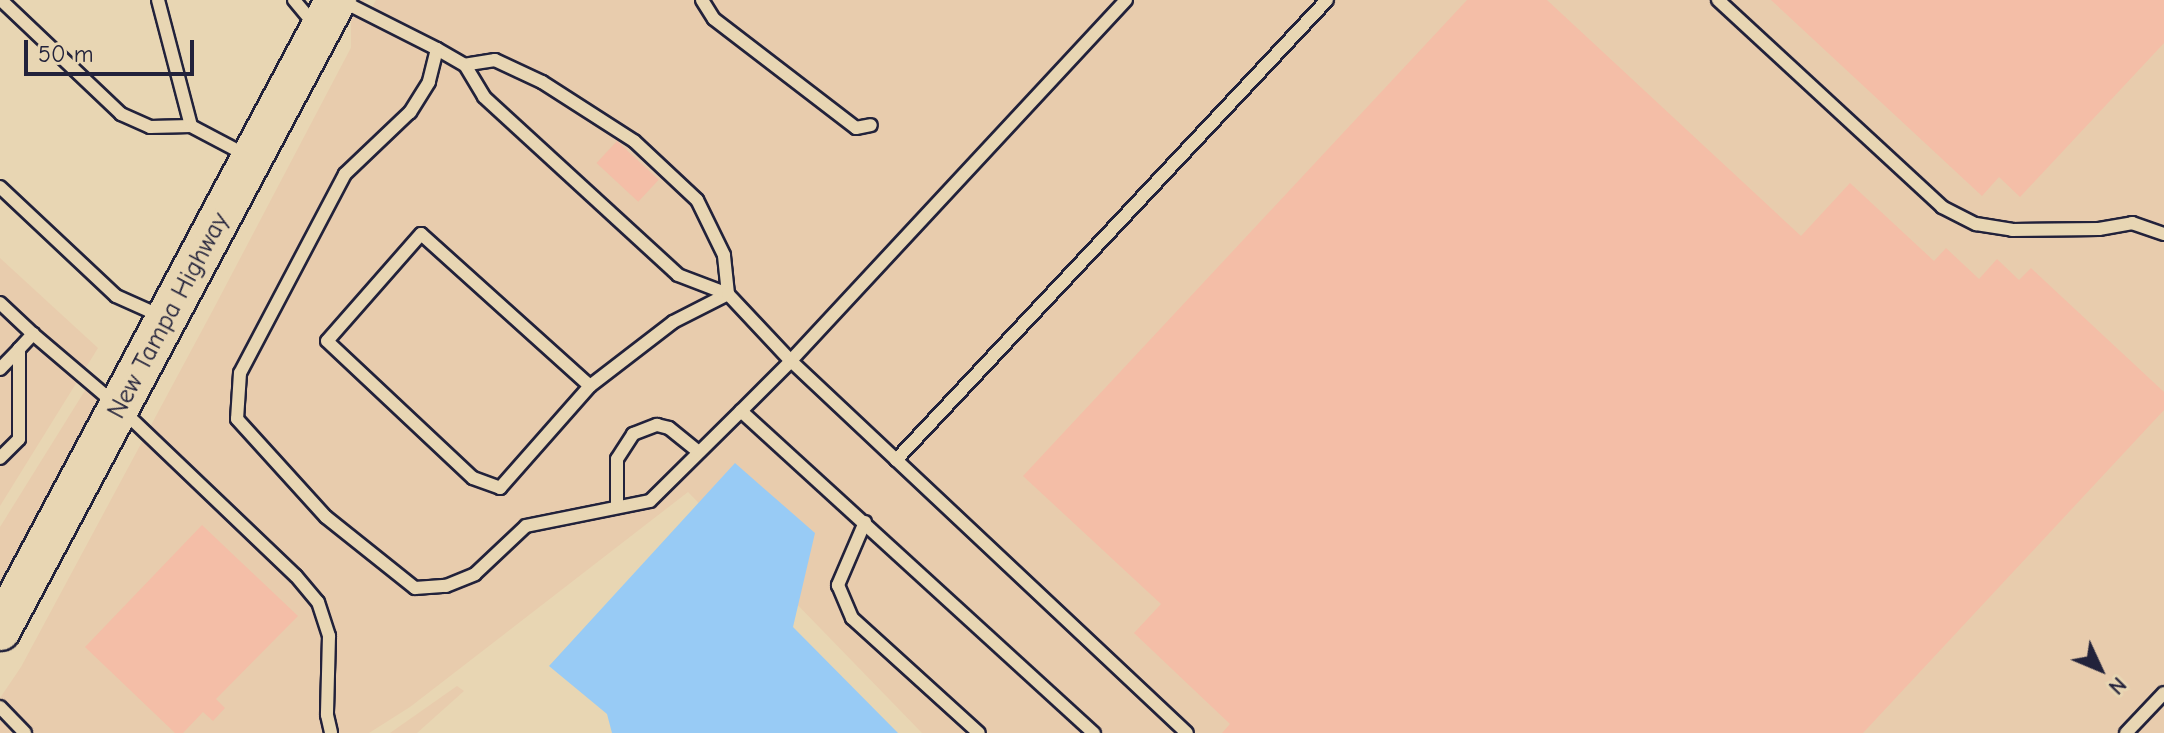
<!DOCTYPE html>
<style>
body{margin:0}
#map{position:relative;width:2164px;height:733px;overflow:hidden;background:#e8d6b3;font-family:"Comic Neue",sans-serif}
div>[style]{position:absolute}
.built>*{inset:0;background:#e8ccad;transform-origin:0 0}
.water>*{inset:0;background:#98cbf5}
.building>*{inset:0;background:#f4bea7;transform-origin:0 0}
.roads{filter:drop-shadow(2px 0 #22223b) drop-shadow(-2px 0 #22223b) drop-shadow(0 2px #22223b) drop-shadow(0 -2px #22223b)}
.service>*{height:12px;margin:-6px;padding:0 6px;transform-origin:6px;border-radius:6px;background:#e8d6b3}
.primary>*{height:40px;margin:-20px;padding:0 20px;transform-origin:20px;border-radius:20px;background:#e8d6b3}
span{translate:-50% -50%;white-space:nowrap;text-align:center;line-height:1.15;-webkit-text-stroke:6px #e8d6b3;paint-order:stroke}
.street-label{font-size:26px;color:#22223b}
.north{position:absolute;left:2060px;top:629px;width:80px;height:80px;-webkit-text-stroke:6px #e8d6b3;paint-order:stroke;rotate:134deg;font-size:22px;font-weight:700;line-height:32px;text-align:center;color:#22223b}
.north::after{content:'';display:block;margin:auto;width:28px;height:36px;background:#22223b;clip-path:polygon(50% 0,100% 100%,50% 72%,0 100%)}
.scale{position:absolute;left:24px;top:40px;width:170px;height:36px;box-sizing:border-box;border:4px solid #22223b;border-top:0;padding-left:10px;font-size:24px;line-height:28px;white-space:nowrap;color:#22223b;-webkit-text-stroke:6px #e8d6b3;paint-order:stroke}
</style>
<div id="map">
<div class="built">
<i style="left:351px;top:0;width:13px;height:475px"></i>
<i style="clip-path:polygon(376px 0,2164px 0,2164px 733px,922px 733px,688px 492px,410px 707px,369px 733px,0 733px,0 698px,21px 667px,214px 308px)"></i>
<i style="clip-path:polygon(0 258px,98px 348px,0 506px)"></i>
<i style="clip-path:polygon(89px 384px,109px 402px,0 603px,0 527px)"></i>
<i style="clip-path:polygon(457px 686px,464px 691px,417px 733px,390px 733px)"></i>
</div>
<div class="water">
<i style="clip-path:polygon(735px 463px,815px 533px,793px 627px,898px 733px,612px 733px,607px 714px,549px 666px)"></i>
</div>
<div class="building">
<i style="clip-path:polygon(1467px 0,1547px 0,1801px 236px,1850px 183px,1934px 261px,1946px 248px,1979px 279px,1997px 259px,2019px 280px,2031px 268px,2164px 392px,2164px 410px,1863px 733px,1222px 733px,1230px 724px,1134px 633px,1161px 604px,1023px 476px)"></i>
<i style="clip-path:polygon(1771px 0,2164px 0,2164px 43px,2020px 197px,1999px 177px,1982px 196px)"></i>
<i style="left:617px;top:141px;width:57px;height:30px;rotate:43deg"></i>
<i style="clip-path:polygon(202px 525px,298px 616px,216px 699px,225px 708px,213px 721px,203px 712px,183px 733px,175px 733px,85px 647px)"></i>
</div>
<div class="roads">
<div class="service">
<i style="left:1px;top:0;width:166px;rotate:43.5deg"></i>
<i style="left:121px;top:114px;width:32px;rotate:24deg"></i>
<i style="left:150px;top:127px;width:41px;rotate:-1.4deg"></i>
<i style="left:158px;top:0;width:130px;rotate:75.3deg"></i>
<i style="left:191px;top:126px;width:62px;rotate:27.8deg"></i>
<i style="left:294px;top:0;width:33px;rotate:50deg"></i>
<i style="left:340px;top:0;width:109px;rotate:26.8deg"></i>
<i style="left:437px;top:49px;width:34px;rotate:104deg"></i>
<i style="left:429px;top:82px;width:36px;rotate:122deg"></i>
<i style="left:410px;top:112px;width:90px;rotate:136.4deg"></i>
<i style="left:345px;top:174px;width:225px;rotate:117.8deg"></i>
<i style="left:240px;top:373px;width:46px;rotate:93.7deg"></i>
<i style="left:237px;top:419px;width:132px;rotate:47.8deg"></i>
<i style="left:326px;top:517px;width:114px;rotate:38.6deg"></i>
<i style="left:415px;top:588px;width:31px;rotate:-4deg"></i>
<i style="left:446px;top:586px;width:31px;rotate:-22deg"></i>
<i style="left:475px;top:574px;width:70px;rotate:-43.3deg"></i>
<i style="left:526px;top:526px;width:126px;rotate:-11.4deg"></i>
<i style="left:650px;top:501px;width:128px;rotate:-44.7deg"></i>
<i style="left:741px;top:411px;width:478px;rotate:42.4deg"></i>
<i style="left:702px;top:0;width:22px;rotate:58deg"></i>
<i style="left:714px;top:19px;width:179px;rotate:37.5deg"></i>
<i style="left:856px;top:128px;width:15px;rotate:-11deg"></i>
<i style="left:1126px;top:0;width:492px;rotate:132.9deg"></i>
<i style="left:791px;top:361px;width:543px;rotate:43.21deg"></i>
<i style="left:1718px;top:0;width:305px;rotate:42.7deg"></i>
<i style="left:1942px;top:207px;width:38px;rotate:27deg"></i>
<i style="left:1976px;top:224px;width:36px;rotate:9deg"></i>
<i style="left:2012px;top:230px;width:87px;rotate:-0.7deg"></i>
<i style="left:2099px;top:229px;width:34px;rotate:-10deg"></i>
<i style="left:2132px;top:223px;width:34px;rotate:19deg"></i>
<i style="left:437px;top:49px;width:32px;rotate:30deg"></i>
<i style="left:465px;top:65px;width:37px;rotate:59deg"></i>
<i style="left:484px;top:97px;width:263px;rotate:42.5deg"></i>
<i style="left:678px;top:275px;width:53px;rotate:20.8deg"></i>
<i style="left:728px;top:294px;width:39px;rotate:-96deg"></i>
<i style="left:724px;top:255px;width:61px;rotate:-116.1deg"></i>
<i style="left:697px;top:200px;width:86px;rotate:-136.9deg"></i>
<i style="left:634px;top:141px;width:109px;rotate:-147.3deg"></i>
<i style="left:542px;top:82px;width:52px;rotate:-154.9deg"></i>
<i style="left:495px;top:60px;width:30px;rotate:171deg"></i>
<i style="left:0;top:187px;width:159px;rotate:43.2deg"></i>
<i style="left:116px;top:296px;width:49px;rotate:24deg"></i>
<i style="left:0;top:303px;width:45px;rotate:43.2deg"></i>
<i style="left:0;top:369px;width:28px;rotate:-46deg"></i>
<i style="left:590px;top:386px;width:227px;rotate:-138deg"></i>
<i style="left:421px;top:234px;width:142px;rotate:131.3deg"></i>
<i style="left:327px;top:341px;width:200px;rotate:43.2deg"></i>
<i style="left:473px;top:478px;width:29px;rotate:20deg"></i>
<i style="left:500px;top:488px;width:136px;rotate:-48.6deg"></i>
<i style="left:590px;top:386px;width:105px;rotate:-37.6deg"></i>
<i style="left:673px;top:322px;width:62px;rotate:-27deg"></i>
<i style="left:728px;top:294px;width:92px;rotate:46.8deg"></i>
<i style="left:791px;top:361px;width:71px;rotate:135deg"></i>
<i style="left:0;top:458px;width:27px;rotate:-45deg"></i>
<i style="left:19px;top:439px;width:90px;rotate:-90deg"></i>
<i style="left:19px;top:349px;width:21px;rotate:-47deg"></i>
<i style="left:33px;top:334px;width:114px;rotate:40.4deg"></i>
<i style="left:120px;top:408px;width:243px;rotate:43.7deg"></i>
<i style="left:296px;top:576px;width:34px;rotate:50deg"></i>
<i style="left:318px;top:602px;width:36px;rotate:72deg"></i>
<i style="left:329px;top:636px;width:79px;rotate:91.5deg"></i>
<i style="left:327px;top:715px;width:18px;rotate:77deg"></i>
<i style="left:896px;top:460px;width:630px;rotate:-46.86deg"></i>
<i style="left:617px;top:505px;width:46px;rotate:-90deg"></i>
<i style="left:617px;top:459px;width:30px;rotate:-57deg"></i>
<i style="left:633px;top:434px;width:26px;rotate:-21deg"></i>
<i style="left:657px;top:425px;width:12px;rotate:14deg"></i>
<i style="left:669px;top:428px;width:38px;rotate:39deg"></i>
<i style="left:865px;top:522px;width:69px;rotate:113.2deg"></i>
<i style="left:838px;top:585px;width:36px;rotate:67deg"></i>
<i style="left:852px;top:618px;width:171px;rotate:42.2deg"></i>
<i style="left:0;top:707px;width:36px;rotate:46deg"></i>
<i style="left:2126px;top:733px;width:55px;rotate:-46.5deg"></i>
</div>
<div class="primary">
<i style="left:0;top:630px;width:714px;rotate:-61.93deg"></i>
</div>
</div>
<div class="street-label">
<span style="left:169px;top:316px;rotate:-62deg">New Tampa Highway</span>
</div>
<div class="north">N</div>
<div class="scale">50 m</div>
</div>
